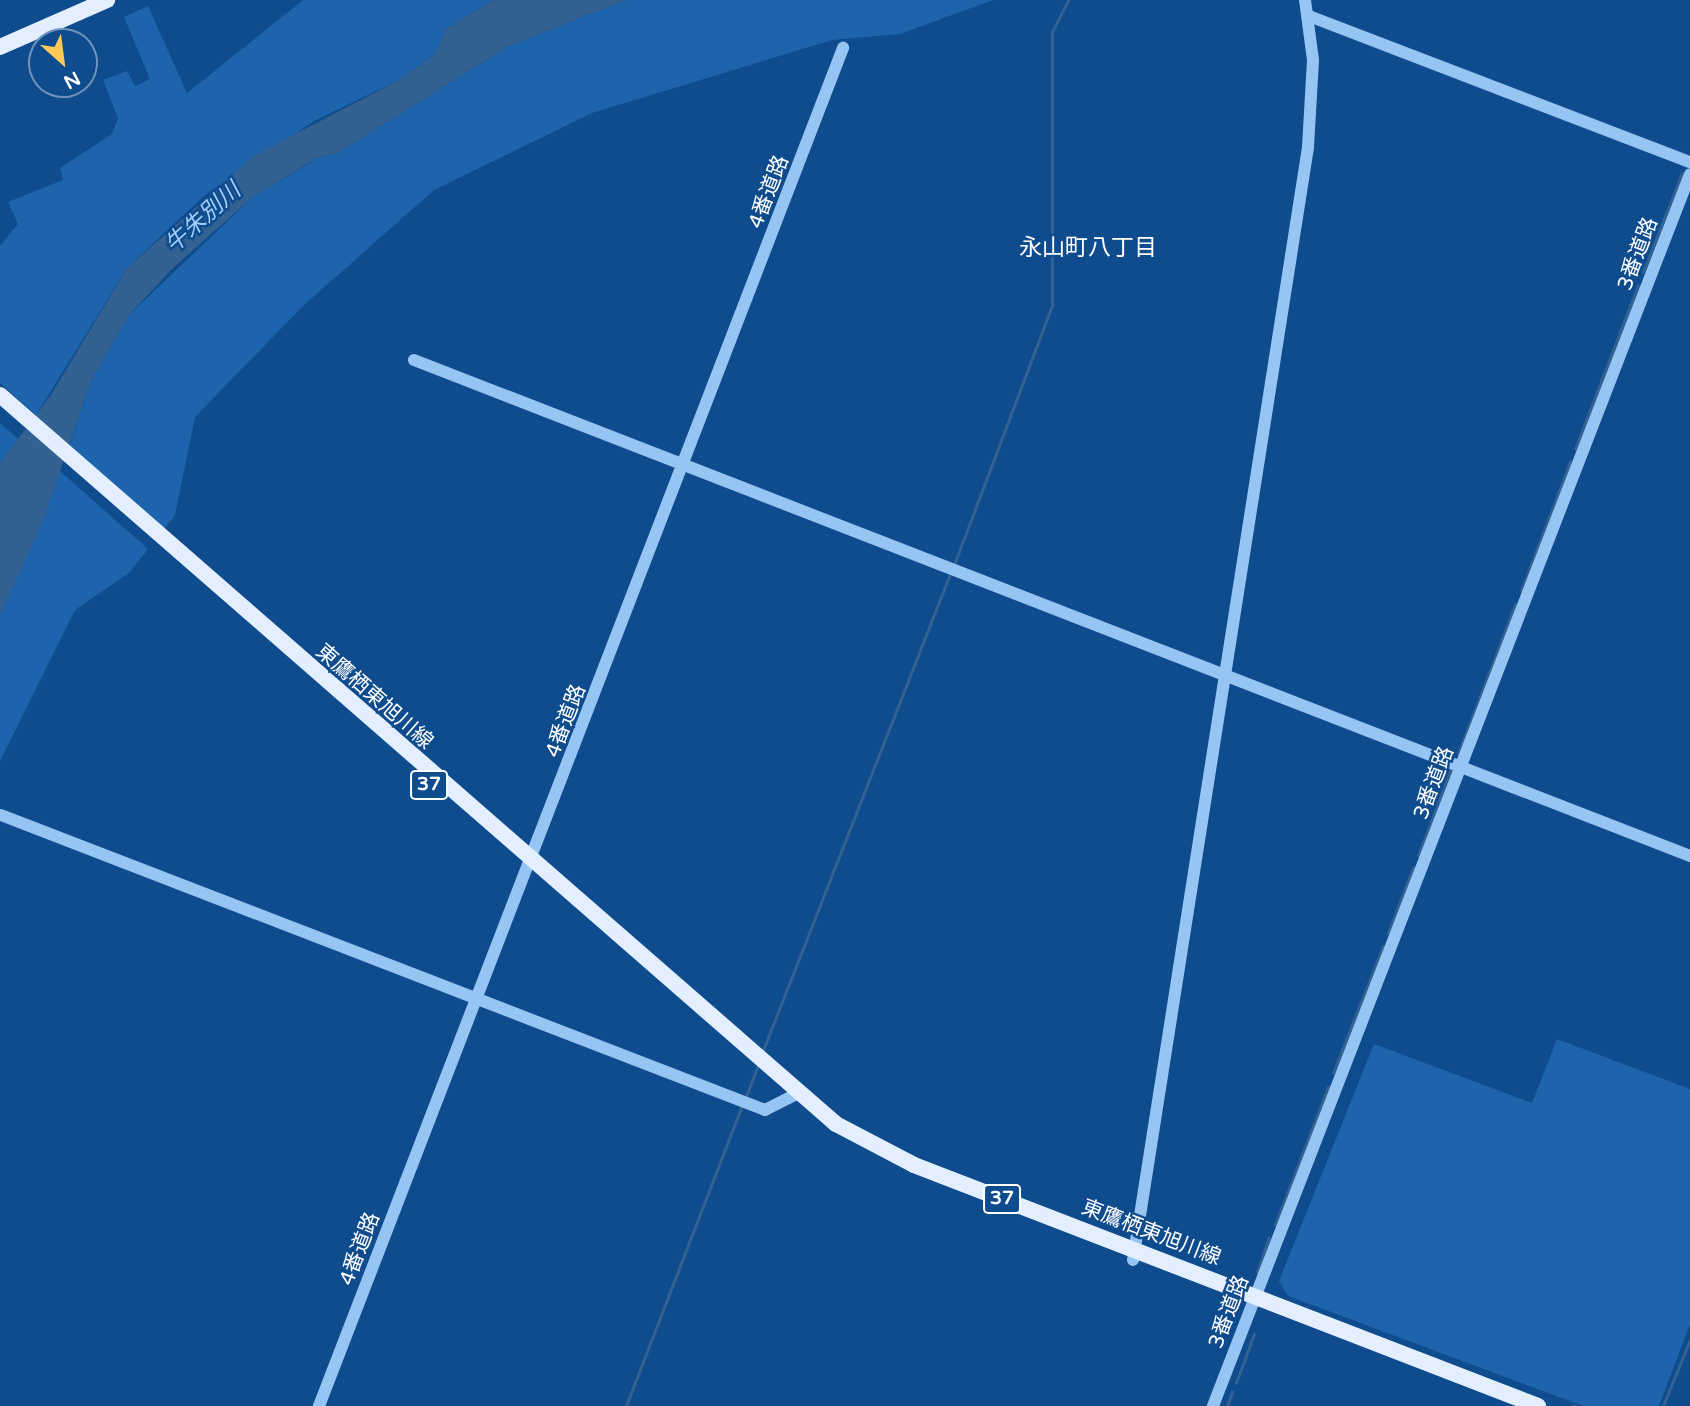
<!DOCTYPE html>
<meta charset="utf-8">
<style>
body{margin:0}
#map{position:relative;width:1690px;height:1406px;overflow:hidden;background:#0f4c8e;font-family:"Varela Round","Noto Sans JP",sans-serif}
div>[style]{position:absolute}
.green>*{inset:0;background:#1d64ac}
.water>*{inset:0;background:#336192}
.stream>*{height:2.5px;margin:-1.25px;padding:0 1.25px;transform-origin:1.25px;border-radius:1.25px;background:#336192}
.minor>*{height:12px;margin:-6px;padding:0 6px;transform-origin:6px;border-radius:6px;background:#97c5f3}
.major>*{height:16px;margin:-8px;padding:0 8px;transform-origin:8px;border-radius:8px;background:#e3efff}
span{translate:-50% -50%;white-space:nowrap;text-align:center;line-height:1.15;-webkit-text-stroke:5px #0f4c8e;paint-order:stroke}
.shield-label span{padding:2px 5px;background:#0f4c8e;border:2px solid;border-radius:5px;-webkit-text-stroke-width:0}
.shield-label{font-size:19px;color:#fff;font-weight:700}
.street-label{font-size:21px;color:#fff}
.water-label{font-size:23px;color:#a3cffa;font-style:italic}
.neighbourhood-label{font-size:23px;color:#fff}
.north{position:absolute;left:28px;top:28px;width:70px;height:70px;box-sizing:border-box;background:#0f4c8e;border:2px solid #6f94bb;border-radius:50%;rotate:152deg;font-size:19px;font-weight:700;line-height:28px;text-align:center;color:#fff}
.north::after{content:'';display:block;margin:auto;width:24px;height:32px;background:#ffc859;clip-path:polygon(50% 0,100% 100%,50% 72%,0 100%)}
</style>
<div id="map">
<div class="green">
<i style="clip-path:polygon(303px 0,493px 0,446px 29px,435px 54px,399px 80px,314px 121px,204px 196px,127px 268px,36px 415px,0 383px,0 246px,18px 224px,8px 202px,63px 180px,60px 168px,112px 134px,118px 118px,103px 80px,127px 71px,135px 86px,150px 79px,124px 17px,148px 6px,187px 93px)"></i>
<i style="clip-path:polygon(626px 0,993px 0,900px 34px,832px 40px,592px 113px,434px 190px,304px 305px,195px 417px,175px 515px,159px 536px,67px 452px,91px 381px,129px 315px,254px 196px,318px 158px,338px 153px,507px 47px)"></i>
<i style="clip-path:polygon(0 423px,18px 439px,0 463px)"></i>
<i style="clip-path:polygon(60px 471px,148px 549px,129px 573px,75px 610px,0 761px,0 615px)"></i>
<i style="clip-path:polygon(1557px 1039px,1690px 1089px,1690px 1324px,1659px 1406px,1583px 1406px,1288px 1296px,1279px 1281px,1374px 1044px,1532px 1103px)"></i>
</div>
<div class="water">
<i style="clip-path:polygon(493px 0,626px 0,507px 47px,338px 153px,317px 158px,254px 196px,173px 268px,129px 315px,91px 381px,43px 521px,0 615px,0 463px,51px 395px,127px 268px,255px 155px,399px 80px,435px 54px,446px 29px)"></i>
</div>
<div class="stream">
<i style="left:1643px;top:272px;width:106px;rotate:-68.5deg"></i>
<i style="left:1575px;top:449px;width:175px;rotate:-68.9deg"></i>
<i style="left:954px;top:565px;width:278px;rotate:-69.3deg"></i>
<i style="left:1052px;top:305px;width:273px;rotate:-90deg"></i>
<i style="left:1052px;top:32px;width:36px;rotate:-63deg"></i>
<i style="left:1521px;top:591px;width:138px;rotate:-69.2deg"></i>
<i style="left:1458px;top:754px;width:160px;rotate:-69.1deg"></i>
<i style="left:1418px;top:856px;width:91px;rotate:-69.4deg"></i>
<i style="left:1388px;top:933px;width:70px;rotate:-69deg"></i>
<i style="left:762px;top:1053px;width:515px;rotate:-68.57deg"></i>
<i style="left:1333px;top:1073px;width:136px;rotate:-68.5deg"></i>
<i style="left:745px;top:1099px;width:39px;rotate:-69deg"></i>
<i style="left:1275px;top:1225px;width:148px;rotate:-69deg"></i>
<i style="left:1257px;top:1272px;width:36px;rotate:-71deg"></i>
<i style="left:1236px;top:1383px;width:52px;rotate:-69.8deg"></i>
<i style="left:626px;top:1406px;width:323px;rotate:-68.9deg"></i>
<i style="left:1227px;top:1406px;width:15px;rotate:-70deg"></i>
<i style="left:1572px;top:1406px;width:4px"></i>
<i style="left:1663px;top:1406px;width:71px;rotate:-67.8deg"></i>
</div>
<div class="minor">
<i style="left:1309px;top:16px;width:408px;rotate:21deg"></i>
<i style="left:414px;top:360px;width:1369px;rotate:21.24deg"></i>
<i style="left:1px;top:815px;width:819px;rotate:21.11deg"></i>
<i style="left:765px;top:1110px;width:35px;rotate:-27deg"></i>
<i style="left:1133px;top:1260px;width:1127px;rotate:-81.06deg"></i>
<i style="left:1308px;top:147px;width:87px;rotate:-86.7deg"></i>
<i style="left:1313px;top:60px;width:61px;rotate:-97.6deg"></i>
<i style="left:319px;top:1406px;width:1456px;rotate:-68.9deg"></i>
<i style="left:1213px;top:1406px;width:1321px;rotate:-68.83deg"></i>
</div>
<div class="major">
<i style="left:0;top:47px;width:117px;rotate:-23.7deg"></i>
<i style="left:0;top:395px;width:1109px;rotate:41.09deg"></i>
<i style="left:836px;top:1124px;width:88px;rotate:27.7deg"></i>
<i style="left:914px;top:1165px;width:669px;rotate:21.12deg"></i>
</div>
<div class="shield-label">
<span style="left:429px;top:785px">37</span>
<span style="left:1002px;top:1199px">37</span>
</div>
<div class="street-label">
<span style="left:769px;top:192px;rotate:-69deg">4番道路</span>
<span style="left:1638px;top:254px;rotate:-69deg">3番道路</span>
<span style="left:374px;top:697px;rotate:41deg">東鷹栖東旭川線</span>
<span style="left:566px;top:721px;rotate:-69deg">4番道路</span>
<span style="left:1434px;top:783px;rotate:-69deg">3番道路</span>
<span style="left:1151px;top:1233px;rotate:21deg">東鷹栖東旭川線</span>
<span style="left:360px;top:1249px;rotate:-69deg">4番道路</span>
<span style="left:1229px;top:1312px;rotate:-69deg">3番道路</span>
</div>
<div class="water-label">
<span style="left:203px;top:218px;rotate:-42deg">牛朱別川</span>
</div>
<div class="neighbourhood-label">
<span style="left:1088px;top:248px">永山町八丁目</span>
</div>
<div class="north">N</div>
</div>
